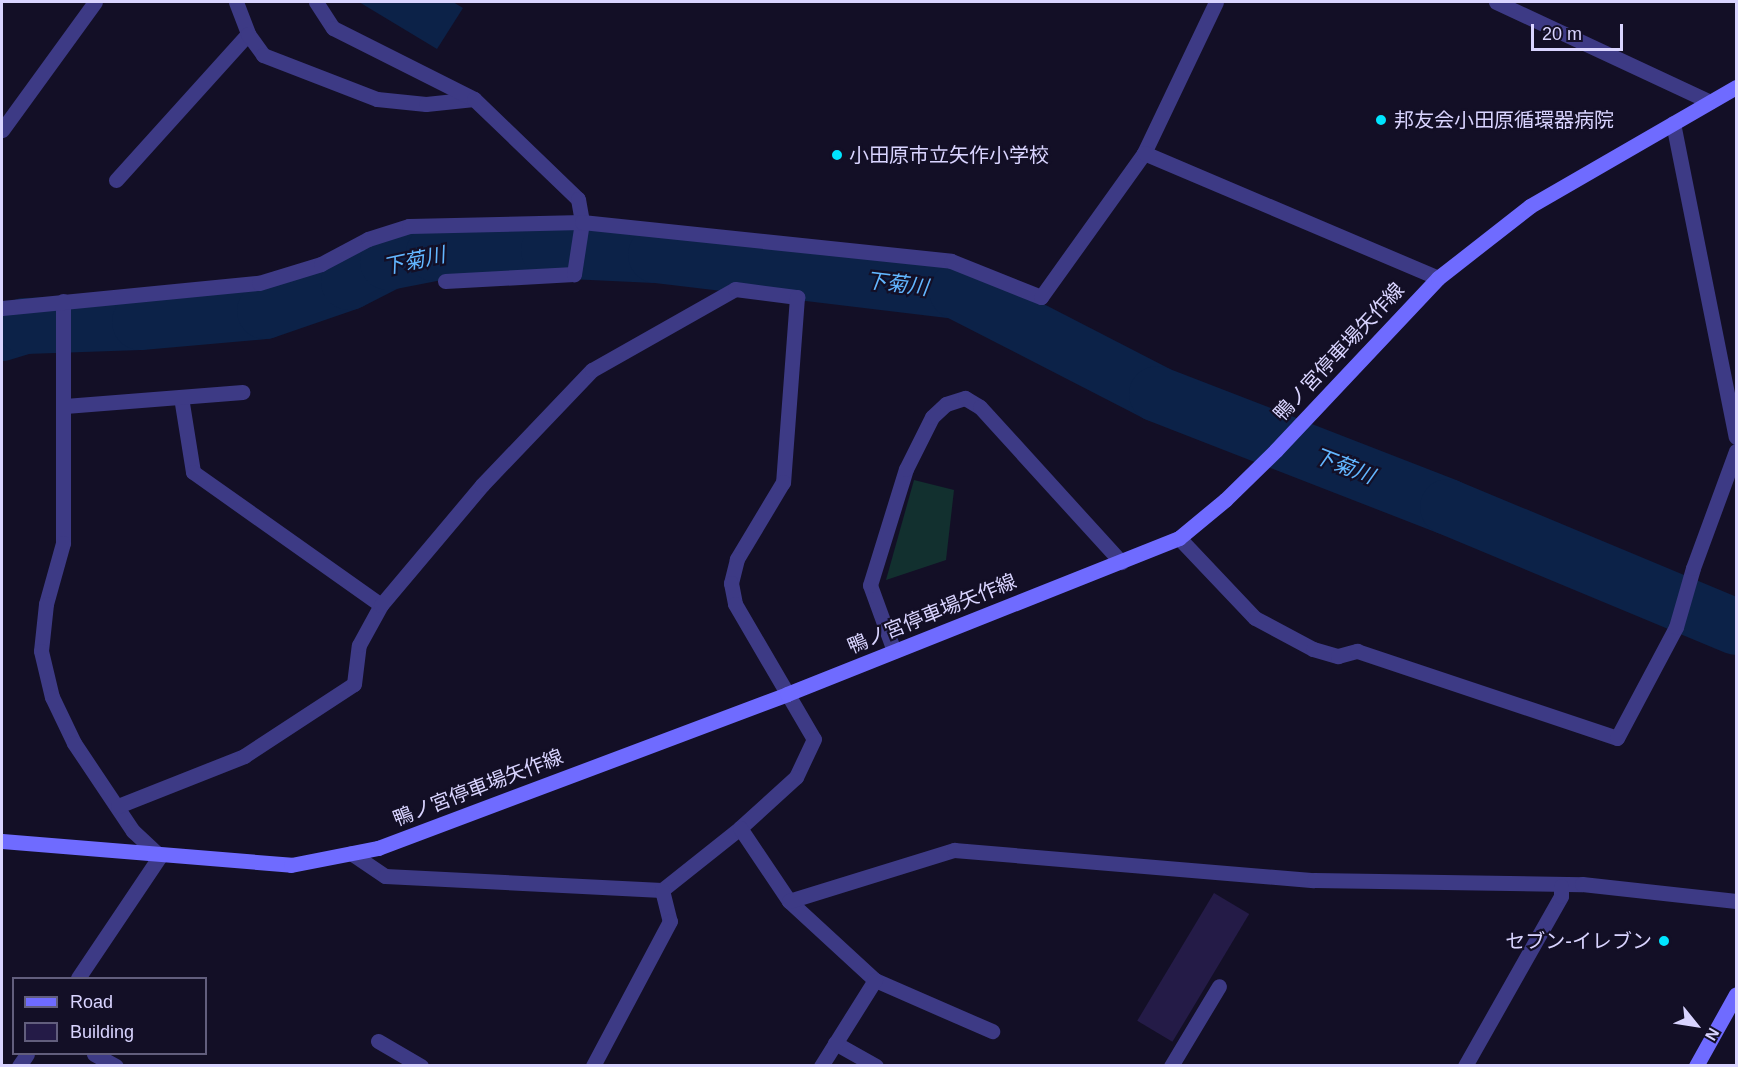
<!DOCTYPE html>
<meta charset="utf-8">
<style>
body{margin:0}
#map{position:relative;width:1738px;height:1067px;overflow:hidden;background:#130f26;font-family:Arial,"Noto Sans JP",sans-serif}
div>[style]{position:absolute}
.green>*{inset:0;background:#12302f}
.water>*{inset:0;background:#0c2248}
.river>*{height:56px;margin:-28px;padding:0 28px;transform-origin:28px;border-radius:28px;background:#0c2248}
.building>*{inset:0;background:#241b47;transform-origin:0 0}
.lane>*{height:15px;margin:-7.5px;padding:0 7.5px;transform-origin:7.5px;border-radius:7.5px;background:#3d3a85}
.street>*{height:15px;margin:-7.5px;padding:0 7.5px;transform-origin:7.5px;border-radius:7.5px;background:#3d3a85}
.secondary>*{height:15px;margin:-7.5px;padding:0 7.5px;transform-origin:7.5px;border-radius:7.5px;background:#6f6bff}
.dots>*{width:16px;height:16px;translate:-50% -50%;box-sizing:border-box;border:3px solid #130f26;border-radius:50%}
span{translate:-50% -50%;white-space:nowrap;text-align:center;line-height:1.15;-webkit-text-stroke:4.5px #130f26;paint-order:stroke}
.poi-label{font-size:20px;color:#d9d4ff}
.left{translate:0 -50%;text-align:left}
.right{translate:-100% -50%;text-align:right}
.street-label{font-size:20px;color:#d9d4ff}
.water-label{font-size:21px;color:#62b6ff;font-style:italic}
.frame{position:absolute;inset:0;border:3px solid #d9d4ff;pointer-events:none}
.legend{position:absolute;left:12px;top:977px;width:195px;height:78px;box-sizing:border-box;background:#130f26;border:2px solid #625e7d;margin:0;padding:8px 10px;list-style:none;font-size:18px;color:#d9d4ff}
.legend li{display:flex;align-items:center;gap:12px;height:30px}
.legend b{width:30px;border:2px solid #625e7d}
.north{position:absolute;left:1666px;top:995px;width:60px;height:60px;-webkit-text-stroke:4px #130f26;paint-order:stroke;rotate:120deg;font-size:16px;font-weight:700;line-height:24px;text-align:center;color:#d9d4ff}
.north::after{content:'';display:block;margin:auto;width:21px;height:27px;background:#d9d4ff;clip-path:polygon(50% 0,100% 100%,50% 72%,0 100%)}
.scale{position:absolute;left:1531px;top:24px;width:92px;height:27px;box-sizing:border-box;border:3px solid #d9d4ff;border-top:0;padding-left:8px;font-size:18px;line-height:21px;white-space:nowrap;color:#d9d4ff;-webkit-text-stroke:4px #130f26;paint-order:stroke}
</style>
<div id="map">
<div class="green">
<i style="clip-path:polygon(914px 480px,954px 490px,946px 560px,886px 580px)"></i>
</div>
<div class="water">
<i style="clip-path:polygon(359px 2px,453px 2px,463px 8px,437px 49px)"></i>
</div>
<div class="river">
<i style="left:2px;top:333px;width:24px;rotate:-17deg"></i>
<i style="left:25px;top:326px;width:115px;rotate:-2deg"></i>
<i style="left:140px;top:322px;width:125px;rotate:-5deg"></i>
<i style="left:265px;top:311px;width:89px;rotate:-19deg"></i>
<i style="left:349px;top:282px;width:44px;rotate:-27.1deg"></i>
<i style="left:388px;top:262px;width:47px;rotate:-11.1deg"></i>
<i style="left:434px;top:253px;width:115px;rotate:-1.5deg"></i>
<i style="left:549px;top:250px;width:107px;rotate:2.7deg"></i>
<i style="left:656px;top:255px;width:303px;rotate:6.8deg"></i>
<i style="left:957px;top:291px;width:225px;rotate:27.2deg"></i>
<i style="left:1157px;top:394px;width:312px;rotate:21.2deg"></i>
<i style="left:1448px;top:507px;width:312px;rotate:22.6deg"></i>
</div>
<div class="building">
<i style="left:1214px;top:893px;width:41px;height:149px;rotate:31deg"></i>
</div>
<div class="lane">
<i style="left:116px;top:180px;width:197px;rotate:-47.9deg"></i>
<i style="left:445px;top:281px;width:129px;rotate:-3.1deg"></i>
<i style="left:181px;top:397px;width:76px;rotate:80.9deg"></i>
<i style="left:193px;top:472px;width:230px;rotate:35.3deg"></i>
<i style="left:65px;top:406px;width:178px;rotate:-4.5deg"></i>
<i style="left:894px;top:651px;width:70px;rotate:-110deg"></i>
<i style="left:870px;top:585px;width:121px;rotate:-72.8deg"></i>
<i style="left:906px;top:469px;width:58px;rotate:-63.4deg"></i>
<i style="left:932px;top:417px;width:19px;rotate:-43deg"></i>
<i style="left:946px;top:404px;width:20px;rotate:-18deg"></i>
<i style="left:965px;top:398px;width:17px;rotate:31deg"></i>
<i style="left:980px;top:407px;width:210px;rotate:47.7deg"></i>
<i style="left:351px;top:853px;width:41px;rotate:34.1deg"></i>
<i style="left:385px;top:876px;width:277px;rotate:2.9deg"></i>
<i style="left:78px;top:978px;width:147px;rotate:-56.1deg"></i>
<i style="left:875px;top:980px;width:128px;rotate:23.6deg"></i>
<i style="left:378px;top:1041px;width:50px;rotate:30.2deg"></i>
<i style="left:835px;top:1043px;width:47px;rotate:29.3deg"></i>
<i style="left:94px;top:1054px;width:25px;rotate:29deg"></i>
<i style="left:19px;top:1066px;width:14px;rotate:-56deg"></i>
</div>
<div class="street">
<i style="left:236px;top:2px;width:34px;rotate:69deg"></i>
<i style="left:248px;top:34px;width:26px;rotate:54deg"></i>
<i style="left:263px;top:55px;width:122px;rotate:21.1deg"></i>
<i style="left:377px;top:99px;width:49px;rotate:5.8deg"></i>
<i style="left:426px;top:104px;width:48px;rotate:-5.9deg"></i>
<i style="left:316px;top:2px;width:31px;rotate:57deg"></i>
<i style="left:333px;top:28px;width:158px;rotate:26.7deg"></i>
<i style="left:474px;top:99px;width:144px;rotate:43.9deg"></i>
<i style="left:578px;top:199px;width:23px;rotate:80deg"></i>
<i style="left:582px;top:222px;width:53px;rotate:98.7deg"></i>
<i style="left:1496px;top:2px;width:236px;rotate:25deg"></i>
<i style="left:1673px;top:123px;width:320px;rotate:78.7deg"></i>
<i style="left:2px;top:130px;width:158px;rotate:-54deg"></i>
<i style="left:1144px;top:153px;width:167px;rotate:-64.5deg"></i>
<i style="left:63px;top:301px;width:242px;rotate:90deg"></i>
<i style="left:63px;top:543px;width:63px;rotate:105.6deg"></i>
<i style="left:46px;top:604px;width:47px;rotate:96.1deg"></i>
<i style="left:41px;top:651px;width:47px;rotate:76.6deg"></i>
<i style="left:52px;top:697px;width:51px;rotate:64.4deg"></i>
<i style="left:74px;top:743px;width:106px;rotate:56.2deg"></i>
<i style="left:133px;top:831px;width:37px;rotate:43deg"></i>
<i style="left:2px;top:308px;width:258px;rotate:-5.6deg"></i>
<i style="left:259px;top:283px;width:65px;rotate:-17deg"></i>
<i style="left:321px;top:264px;width:53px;rotate:-28deg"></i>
<i style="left:368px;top:239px;width:43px;rotate:-17.6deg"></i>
<i style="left:409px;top:226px;width:173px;rotate:-1.3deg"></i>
<i style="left:582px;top:222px;width:371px;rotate:6deg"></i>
<i style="left:951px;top:261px;width:97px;rotate:21.8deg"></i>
<i style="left:1041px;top:297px;width:177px;rotate:-54.4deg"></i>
<i style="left:1144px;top:153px;width:319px;rotate:23deg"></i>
<i style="left:1179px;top:538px;width:110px;rotate:46.5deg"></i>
<i style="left:1255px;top:618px;width:66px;rotate:28.1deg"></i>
<i style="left:1313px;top:649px;width:26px;rotate:16deg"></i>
<i style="left:1338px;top:656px;width:20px;rotate:-15deg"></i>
<i style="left:1357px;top:651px;width:274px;rotate:18.5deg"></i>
<i style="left:1617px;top:738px;width:126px;rotate:-62deg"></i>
<i style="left:1676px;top:627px;width:61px;rotate:-73.9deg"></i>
<i style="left:1693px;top:568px;width:125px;rotate:-69.8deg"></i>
<i style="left:118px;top:806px;width:136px;rotate:-21.6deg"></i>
<i style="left:244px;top:756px;width:131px;rotate:-33.2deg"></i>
<i style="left:354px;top:684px;width:39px;rotate:-83deg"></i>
<i style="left:359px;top:645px;width:46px;rotate:-61.2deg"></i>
<i style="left:381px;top:605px;width:157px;rotate:-49.9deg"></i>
<i style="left:482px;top:485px;width:159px;rotate:-46.3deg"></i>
<i style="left:592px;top:370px;width:164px;rotate:-29.5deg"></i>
<i style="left:735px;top:289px;width:63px;rotate:7.4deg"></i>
<i style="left:797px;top:297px;width:186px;rotate:94.3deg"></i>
<i style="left:783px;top:482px;width:90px;rotate:120.9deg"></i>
<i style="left:737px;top:559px;width:25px;rotate:104deg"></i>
<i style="left:731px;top:583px;width:21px;rotate:79deg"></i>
<i style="left:735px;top:604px;width:156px;rotate:59.7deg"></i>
<i style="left:814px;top:739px;width:42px;rotate:115.3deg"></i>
<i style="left:796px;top:777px;width:76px;rotate:137.7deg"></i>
<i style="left:740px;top:828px;width:100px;rotate:141.5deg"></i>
<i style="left:662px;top:890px;width:32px;rotate:76deg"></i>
<i style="left:670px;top:921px;width:164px;rotate:118deg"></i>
<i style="left:740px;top:828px;width:88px;rotate:56.1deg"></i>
<i style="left:789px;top:901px;width:117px;rotate:42.6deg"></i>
<i style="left:875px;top:980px;width:102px;rotate:122.1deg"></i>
<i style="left:789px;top:901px;width:173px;rotate:-17.2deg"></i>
<i style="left:954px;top:850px;width:361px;rotate:4.8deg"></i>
<i style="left:1314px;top:880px;width:268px;rotate:0.9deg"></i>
<i style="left:1582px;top:884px;width:155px;rotate:6.3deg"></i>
<i style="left:1171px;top:1066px;width:93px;rotate:-59deg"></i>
<i style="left:1465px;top:1066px;width:195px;rotate:-60.5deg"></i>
<i style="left:1561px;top:896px;width:10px;rotate:-90deg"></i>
</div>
<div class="secondary">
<i style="left:2px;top:841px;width:290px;rotate:4.7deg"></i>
<i style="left:291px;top:865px;width:89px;rotate:-11.1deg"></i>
<i style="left:378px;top:848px;width:437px;rotate:-20.6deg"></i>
<i style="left:787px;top:694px;width:422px;rotate:-21.7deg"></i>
<i style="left:1179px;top:538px;width:60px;rotate:-39.6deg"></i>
<i style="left:1225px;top:500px;width:71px;rotate:-44.4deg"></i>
<i style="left:1276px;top:450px;width:236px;rotate:-46.7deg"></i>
<i style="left:1438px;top:278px;width:117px;rotate:-38deg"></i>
<i style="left:1530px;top:206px;width:238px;rotate:-30deg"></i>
<i style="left:1696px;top:1066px;width:82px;rotate:-60.9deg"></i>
</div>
<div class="dots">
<i style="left:1381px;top:120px;background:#00e5ff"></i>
<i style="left:837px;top:155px;background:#00e5ff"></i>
<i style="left:1664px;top:941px;background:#00e5ff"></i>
</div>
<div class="poi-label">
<span class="left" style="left:1394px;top:120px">邦友会小田原循環器病院</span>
<span class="left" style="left:849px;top:155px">小田原市立矢作小学校</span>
<span class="right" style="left:1652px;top:941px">セブン-イレブン</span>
</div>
<div class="street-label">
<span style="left:1339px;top:352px;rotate:-47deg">鴨ノ宮停車場矢作線</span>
<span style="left:932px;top:614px;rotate:-22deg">鴨ノ宮停車場矢作線</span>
<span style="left:478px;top:788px;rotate:-21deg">鴨ノ宮停車場矢作線</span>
</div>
<div class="water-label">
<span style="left:414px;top:261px;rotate:-12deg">下菊川</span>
<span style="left:897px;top:284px;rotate:7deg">下菊川</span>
<span style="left:1344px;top:466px;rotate:21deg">下菊川</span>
</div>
<div class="frame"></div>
<ul class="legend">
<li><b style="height:8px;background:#6f6bff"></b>Road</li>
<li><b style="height:16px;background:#241b47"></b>Building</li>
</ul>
<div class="north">N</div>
<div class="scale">20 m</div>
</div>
